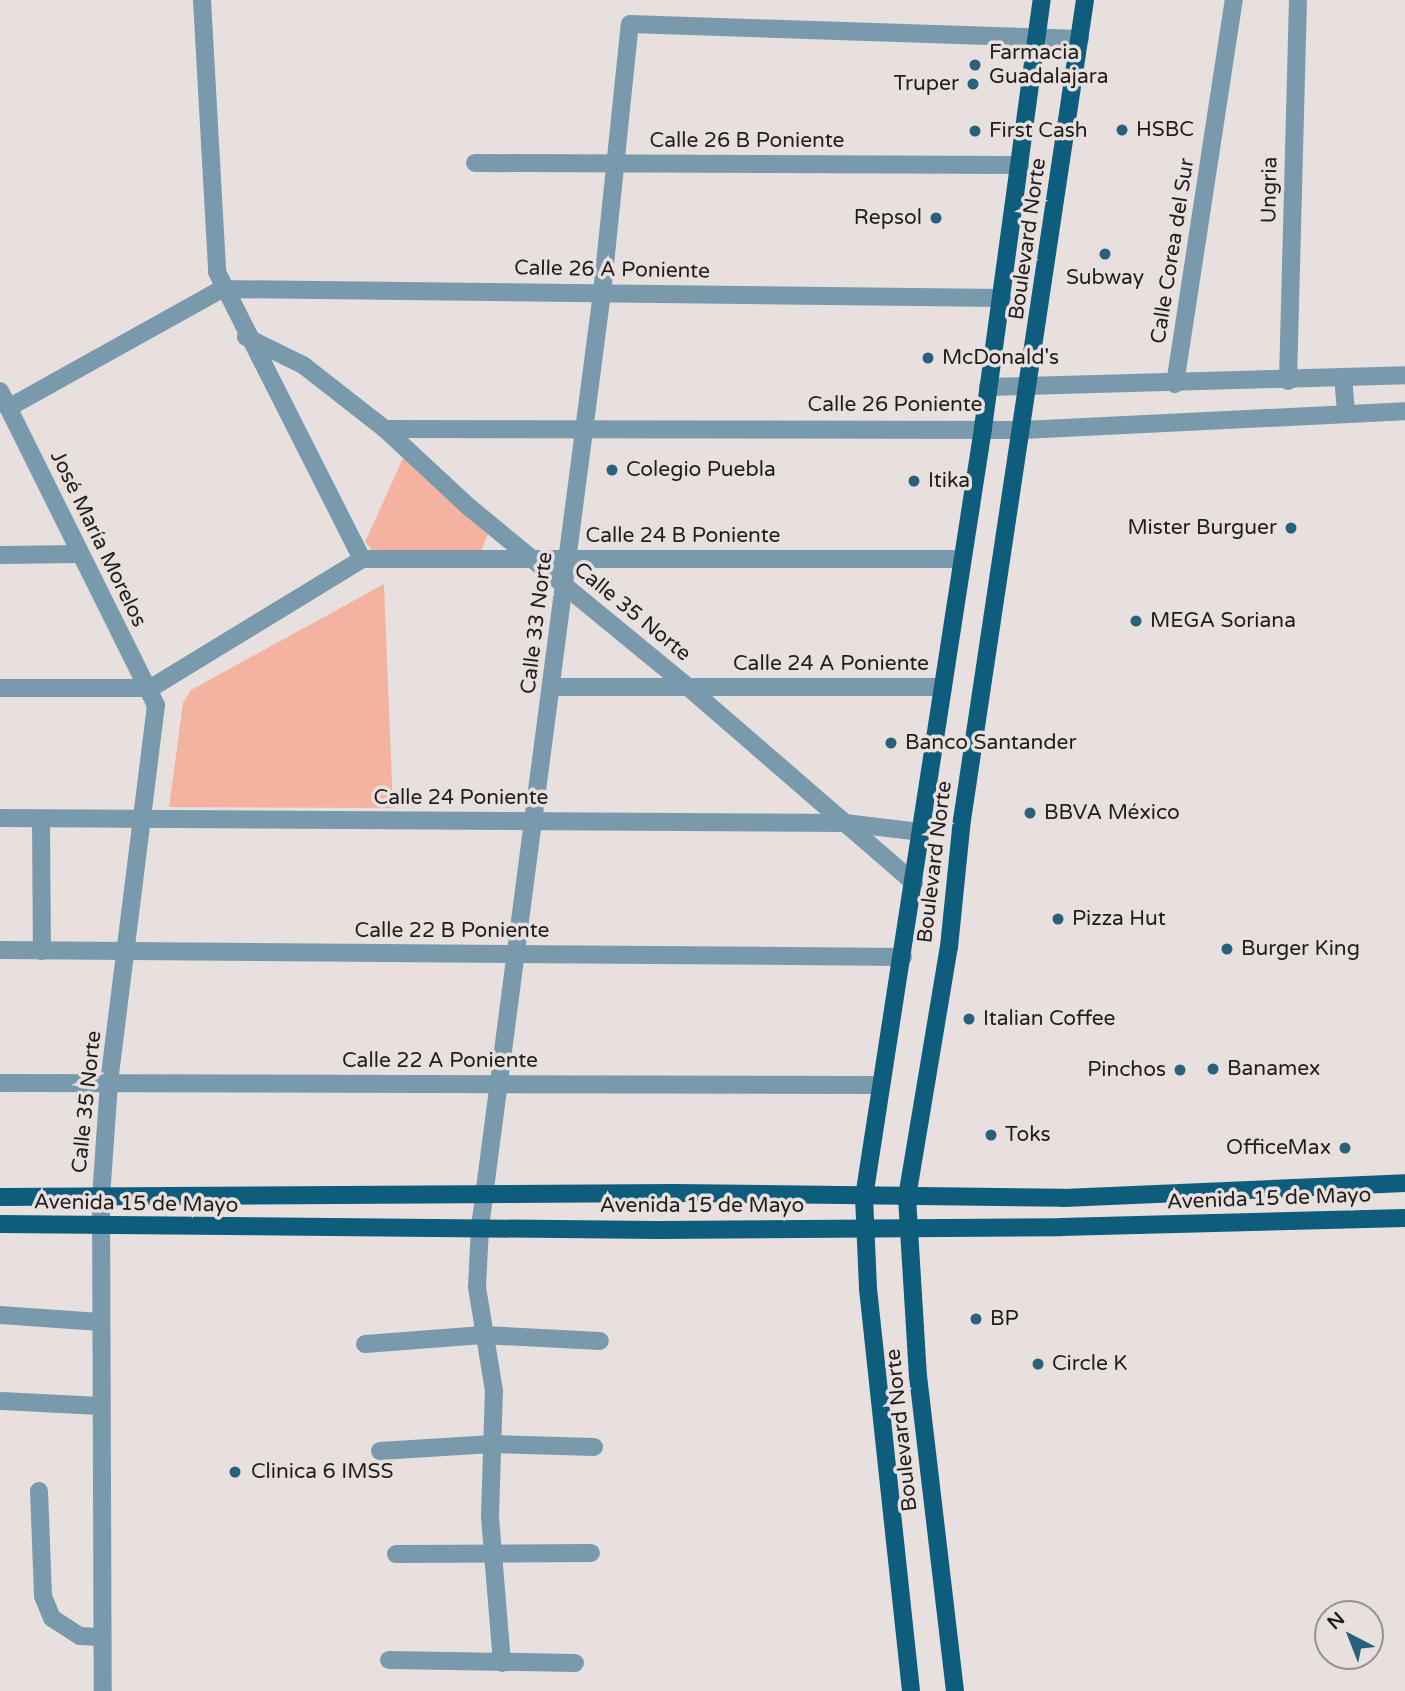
<!DOCTYPE html>
<meta charset="utf-8">
<style>
body{margin:0}
#map{position:relative;width:1405px;height:1691px;overflow:hidden;background:#e8e0de;font-family:"Varela Round",sans-serif}
div>[style]{position:absolute}
.green>*{inset:0;background:#f4b3a0}
.minor>*{height:18px;margin:-9px;padding:0 9px;transform-origin:9px;border-radius:9px;background:#799aac}
.major>*{height:18px;margin:-9px;padding:0 9px;transform-origin:9px;border-radius:9px;background:#0e5d7d}
.dots>*{width:19px;height:19px;translate:-50% -50%;box-sizing:border-box;border:4px solid #e8e0de;border-radius:50%}
span{translate:-50% -50%;white-space:nowrap;text-align:center;line-height:1.15;-webkit-text-stroke:7px #e8e0de;paint-order:stroke}
.poi-label{font-size:21px;color:#201d1c}
.left{translate:0 -50%;text-align:left}
.right{translate:-100% -50%;text-align:right}
.street-label{font-size:21px;color:#201d1c}
.north{position:absolute;left:1314px;top:1600px;width:70px;height:70px;box-sizing:border-box;background:#e8e0de;border:2px solid #989290;border-radius:50%;rotate:318deg;font-size:19px;font-weight:700;line-height:28px;text-align:center;color:#201d1c}
.north::after{content:'';display:block;margin:auto;width:24px;height:32px;background:#29607a;clip-path:polygon(50% 0,100% 100%,50% 72%,0 100%)}
</style>
<div id="map">
<div class="green">
<i style="clip-path:polygon(404px 456px,488px 534px,481px 551px,375px 553px,365px 542px)"></i>
<i style="clip-path:polygon(384px 584px,393px 808px,169px 807px,183px 703px,191px 690px)"></i>
</div>
<div class="minor">
<i style="left:202px;top:0;width:272px;rotate:86.8deg"></i>
<i style="left:217px;top:272px;width:322px;rotate:63.2deg"></i>
<i style="left:475px;top:163px;width:545px;rotate:0.21deg"></i>
<i style="left:246px;top:337px;width:64px;rotate:26.2deg"></i>
<i style="left:303px;top:365px;width:104px;rotate:38deg"></i>
<i style="left:385px;top:429px;width:115px;rotate:42.9deg"></i>
<i style="left:469px;top:507px;width:283px;rotate:39.4deg"></i>
<i style="left:688px;top:687px;width:299px;rotate:40.9deg"></i>
<i style="left:1343px;top:377px;width:36px;rotate:85deg"></i>
<i style="left:1288px;top:381px;width:381px;rotate:-88.5deg"></i>
<i style="left:1175px;top:384px;width:389px;rotate:-81.3deg"></i>
<i style="left:988px;top:387px;width:417px;rotate:-1.6deg"></i>
<i style="left:0;top:391px;width:351px;rotate:63.6deg"></i>
<i style="left:156px;top:705px;width:381px;rotate:97.1deg"></i>
<i style="left:109px;top:1083px;width:114px;rotate:94deg"></i>
<i style="left:101px;top:1197px;width:494px;rotate:89.8deg"></i>
<i style="left:8px;top:408px;width:245px;rotate:-29.1deg"></i>
<i style="left:222px;top:289px;width:780px;rotate:0.66deg"></i>
<i style="left:385px;top:429px;width:638px;rotate:0.09deg"></i>
<i style="left:1023px;top:430px;width:382px;rotate:-2.8deg"></i>
<i style="left:0;top:555px;width:80px;rotate:-0.7deg"></i>
<i style="left:362px;top:559px;width:600px"></i>
<i style="left:552px;top:687px;width:391px"></i>
<i style="left:0;top:688px;width:151px"></i>
<i style="left:151px;top:688px;width:247px;rotate:-31.4deg"></i>
<i style="left:0;top:818px;width:845px;rotate:0.34deg"></i>
<i style="left:845px;top:823px;width:77px;rotate:6.8deg"></i>
<i style="left:41px;top:819px;width:132px;rotate:89.6deg"></i>
<i style="left:0;top:950px;width:903px;rotate:0.44deg"></i>
<i style="left:0;top:1083px;width:880px;rotate:0.13deg"></i>
<i style="left:0;top:1315px;width:100px;rotate:4deg"></i>
<i style="left:365px;top:1344px;width:118px;rotate:-4.4deg"></i>
<i style="left:483px;top:1335px;width:117px;rotate:2.9deg"></i>
<i style="left:2px;top:1401px;width:98px;rotate:2.9deg"></i>
<i style="left:380px;top:1451px;width:112px;rotate:-3.6deg"></i>
<i style="left:492px;top:1444px;width:102px;rotate:1.7deg"></i>
<i style="left:39px;top:1491px;width:105px;rotate:87.8deg"></i>
<i style="left:43px;top:1596px;width:24px;rotate:68deg"></i>
<i style="left:52px;top:1618px;width:33px;rotate:33deg"></i>
<i style="left:80px;top:1636px;width:20px;rotate:3deg"></i>
<i style="left:396px;top:1554px;width:195px;rotate:-0.3deg"></i>
<i style="left:389px;top:1660px;width:186px;rotate:0.9deg"></i>
<i style="left:502px;top:1663px;width:147px;rotate:-94.7deg"></i>
<i style="left:490px;top:1516px;width:125px;rotate:-88.2deg"></i>
<i style="left:494px;top:1391px;width:105px;rotate:-99.3deg"></i>
<i style="left:477px;top:1287px;width:60px;rotate:-87.1deg"></i>
<i style="left:480px;top:1227px;width:942px;rotate:-82.56deg"></i>
<i style="left:602px;top:293px;width:270px;rotate:-84.1deg"></i>
<i style="left:630px;top:24px;width:450px;rotate:1.9deg"></i>
</div>
<div class="major">
<i style="left:0;top:1197px;width:675px;rotate:-0.34deg"></i>
<i style="left:675px;top:1193px;width:389px;rotate:0.7deg"></i>
<i style="left:1064px;top:1198px;width:341px;rotate:-2.5deg"></i>
<i style="left:0;top:1224px;width:658px;rotate:0.52deg"></i>
<i style="left:658px;top:1230px;width:403px;rotate:-0.4deg"></i>
<i style="left:1061px;top:1227px;width:344px;rotate:-1.5deg"></i>
<i style="left:911px;top:1691px;width:405px;rotate:-96.1deg"></i>
<i style="left:868px;top:1288px;width:91px;rotate:-92.5deg"></i>
<i style="left:864px;top:1197px;width:778px;rotate:-81.2deg"></i>
<i style="left:983px;top:428px;width:432px;rotate:-82.2deg"></i>
<i style="left:955px;top:1691px;width:316px;rotate:-96.7deg"></i>
<i style="left:918px;top:1377px;width:180px;rotate:-93.5deg"></i>
<i style="left:907px;top:1197px;width:254px;rotate:-80.5deg"></i>
<i style="left:949px;top:947px;width:128px;rotate:-84.2deg"></i>
<i style="left:962px;top:820px;width:829px;rotate:-81.47deg"></i>
</div>
<div class="dots">
<i style="left:975px;top:65px;background:#29607a"></i>
<i style="left:973px;top:84px;background:#29607a"></i>
<i style="left:1122px;top:130px;background:#29607a"></i>
<i style="left:975px;top:131px;background:#29607a"></i>
<i style="left:936px;top:218px;background:#29607a"></i>
<i style="left:1105px;top:254px;background:#29607a"></i>
<i style="left:928px;top:358px;background:#29607a"></i>
<i style="left:612px;top:470px;background:#29607a"></i>
<i style="left:914px;top:481px;background:#29607a"></i>
<i style="left:1291px;top:528px;background:#29607a"></i>
<i style="left:1136px;top:621px;background:#29607a"></i>
<i style="left:891px;top:743px;background:#29607a"></i>
<i style="left:1030px;top:813px;background:#29607a"></i>
<i style="left:1058px;top:919px;background:#29607a"></i>
<i style="left:1227px;top:949px;background:#29607a"></i>
<i style="left:969px;top:1019px;background:#29607a"></i>
<i style="left:1213px;top:1069px;background:#29607a"></i>
<i style="left:1180px;top:1070px;background:#29607a"></i>
<i style="left:991px;top:1135px;background:#29607a"></i>
<i style="left:1345px;top:1148px;background:#29607a"></i>
<i style="left:976px;top:1319px;background:#29607a"></i>
<i style="left:1038px;top:1364px;background:#29607a"></i>
<i style="left:235px;top:1472px;background:#29607a"></i>
</div>
<div class="poi-label">
<span class="left" style="left:989px;top:65px">Farmacia<br>Guadalajara</span>
<span class="right" style="left:959px;top:84px">Truper</span>
<span class="left" style="left:1136px;top:130px">HSBC</span>
<span class="left" style="left:989px;top:131px">First Cash</span>
<span class="right" style="left:922px;top:218px">Repsol</span>
<span style="left:1105px;top:278px">Subway</span>
<span class="left" style="left:942px;top:358px">McDonald's</span>
<span class="left" style="left:626px;top:470px">Colegio Puebla</span>
<span class="left" style="left:928px;top:481px">Itika</span>
<span class="right" style="left:1277px;top:528px">Mister Burguer</span>
<span class="left" style="left:1150px;top:621px">MEGA Soriana</span>
<span class="left" style="left:905px;top:743px">Banco Santander</span>
<span class="left" style="left:1044px;top:813px">BBVA México</span>
<span class="left" style="left:1072px;top:919px">Pizza Hut</span>
<span class="left" style="left:1241px;top:949px">Burger King</span>
<span class="left" style="left:983px;top:1019px">Italian Coffee</span>
<span class="left" style="left:1227px;top:1069px">Banamex</span>
<span class="right" style="left:1166px;top:1070px">Pinchos</span>
<span class="left" style="left:1005px;top:1135px">Toks</span>
<span class="right" style="left:1331px;top:1148px">OfficeMax</span>
<span class="left" style="left:990px;top:1319px">BP</span>
<span class="left" style="left:1052px;top:1364px">Circle K</span>
<span class="left" style="left:251px;top:1472px">Clinica 6 IMSS</span>
</div>
<div class="street-label">
<span style="left:747px;top:141px">Calle 26 B Poniente</span>
<span style="left:1270px;top:190px;rotate:-89deg">Ungria</span>
<span style="left:1028px;top:239px;rotate:-82deg">Boulevard Norte</span>
<span style="left:1173px;top:251px;rotate:-81deg">Calle Corea del Sur</span>
<span style="left:612px;top:270px;rotate:1deg">Calle 26 A Poniente</span>
<span style="left:895px;top:405px">Calle 26 Poniente</span>
<span style="left:683px;top:536px">Calle 24 B Poniente</span>
<span style="left:98px;top:539px;rotate:64deg">José María Morelos</span>
<span style="left:632px;top:612px;rotate:39deg">Calle 35 Norte</span>
<span style="left:537px;top:623px;rotate:-83deg">Calle 33 Norte</span>
<span style="left:831px;top:664px">Calle 24 A Poniente</span>
<span style="left:461px;top:798px">Calle 24 Poniente</span>
<span style="left:935px;top:862px;rotate:-83deg">Boulevard Norte</span>
<span style="left:452px;top:931px">Calle 22 B Poniente</span>
<span style="left:440px;top:1061px">Calle 22 A Poniente</span>
<span style="left:87px;top:1102px;rotate:-84deg">Calle 35 Norte</span>
<span style="left:1269px;top:1199px;rotate:-2deg">Avenida 15 de Mayo</span>
<span style="left:136px;top:1204px;rotate:1deg">Avenida 15 de Mayo</span>
<span style="left:702px;top:1206px">Avenida 15 de Mayo</span>
<span style="left:902px;top:1430px;rotate:-96deg">Boulevard Norte</span>
</div>
<div class="north">N</div>
</div>
